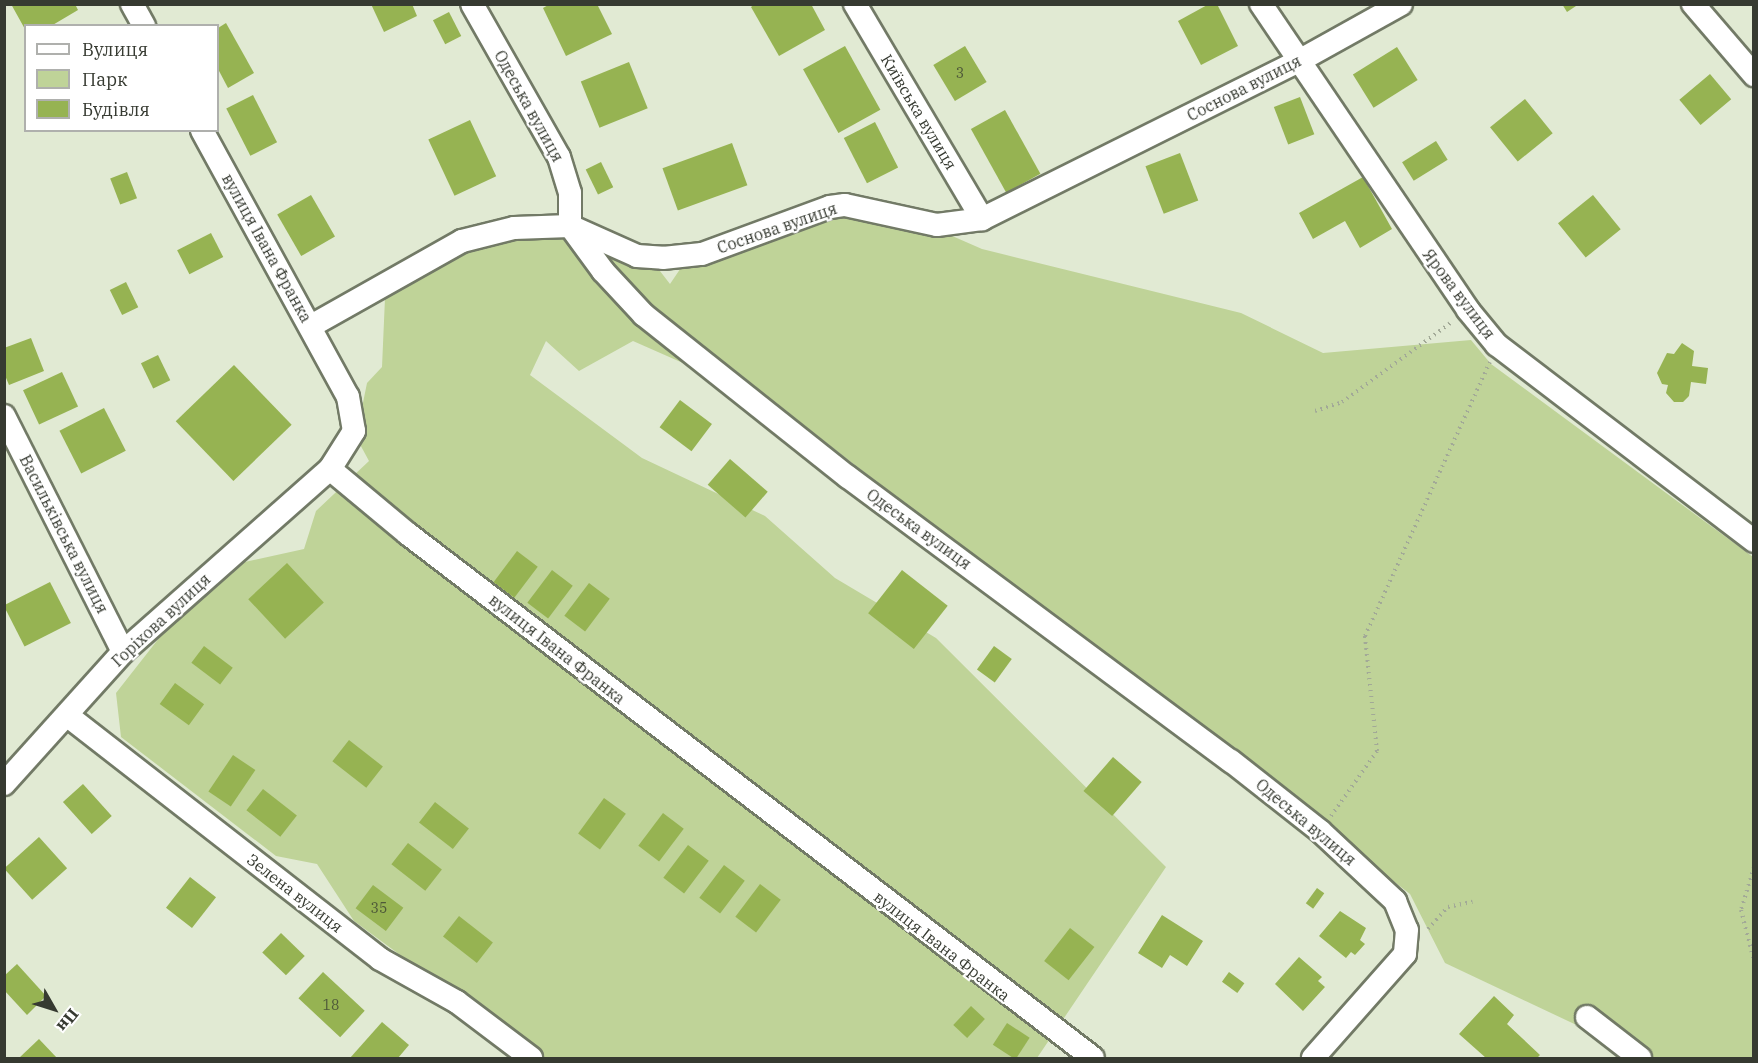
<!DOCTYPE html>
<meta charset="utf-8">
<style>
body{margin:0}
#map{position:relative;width:1758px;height:1063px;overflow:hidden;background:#e1ead3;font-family:"IBM Plex Serif",serif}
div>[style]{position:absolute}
.green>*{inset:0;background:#bfd398}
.building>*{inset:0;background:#96b352;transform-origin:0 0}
.path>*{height:4px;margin-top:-2px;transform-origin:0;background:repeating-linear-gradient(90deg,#a2a997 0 1.5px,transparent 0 6px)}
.roads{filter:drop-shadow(2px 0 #727a66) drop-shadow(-2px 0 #727a66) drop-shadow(0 2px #727a66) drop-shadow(0 -2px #727a66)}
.street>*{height:22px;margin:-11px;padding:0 11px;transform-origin:11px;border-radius:11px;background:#fff}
span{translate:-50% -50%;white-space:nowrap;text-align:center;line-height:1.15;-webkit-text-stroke:4.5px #fff;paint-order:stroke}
.number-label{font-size:14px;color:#4e5839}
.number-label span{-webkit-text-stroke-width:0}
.street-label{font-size:16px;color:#363a31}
.frame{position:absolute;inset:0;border:6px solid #363a31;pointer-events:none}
.legend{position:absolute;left:24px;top:24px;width:195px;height:108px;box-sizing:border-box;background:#fff;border:2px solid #afb0ad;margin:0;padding:8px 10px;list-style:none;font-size:18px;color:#363a31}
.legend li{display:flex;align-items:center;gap:12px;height:30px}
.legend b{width:30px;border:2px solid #afb0ad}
.north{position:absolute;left:24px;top:979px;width:60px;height:60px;-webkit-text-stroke:4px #fff;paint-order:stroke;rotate:129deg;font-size:16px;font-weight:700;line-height:24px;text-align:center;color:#363a31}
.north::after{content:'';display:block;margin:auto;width:21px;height:27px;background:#363a31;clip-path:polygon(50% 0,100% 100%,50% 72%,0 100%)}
</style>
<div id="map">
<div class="green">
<i style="clip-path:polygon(821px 198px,879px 204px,982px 249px,1241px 313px,1323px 353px,1471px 340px,1491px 364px,1753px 557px,1753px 1058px,1633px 1058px,1621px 1046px,1445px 963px,1410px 894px,776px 404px,633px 341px,579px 371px,546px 341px,530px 375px,642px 458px,765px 516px,835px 578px,936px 638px,1166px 867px,1037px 1058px,540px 1058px,354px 921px,317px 864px,276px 856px,121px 737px,116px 693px,185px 605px,222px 567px,304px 549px,316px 511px,369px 461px,356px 437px,367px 383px,382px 367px,385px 298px,408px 263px,497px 220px,554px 228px,653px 262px,670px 284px,691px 253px,803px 212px)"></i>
</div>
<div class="building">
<i style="clip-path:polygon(11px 4px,75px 4px,78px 10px,51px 26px,26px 26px,26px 31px)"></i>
<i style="clip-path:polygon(371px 4px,412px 4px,417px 16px,384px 32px)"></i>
<i style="clip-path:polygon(550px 4px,597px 4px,612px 34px,566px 56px,543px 8px)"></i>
<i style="clip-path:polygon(755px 4px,811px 4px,825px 30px,779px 56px,751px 7px)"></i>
<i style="clip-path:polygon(1209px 4px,1217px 4px,1238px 46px,1201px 65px,1178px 21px)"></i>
<i style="clip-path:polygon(1562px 4px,1579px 4px,1567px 12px)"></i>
<i style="left:449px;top:12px;width:27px;height:18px;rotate:63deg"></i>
<i style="clip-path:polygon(226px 23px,254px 73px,228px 88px,218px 69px,218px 28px)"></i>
<i style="left:845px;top:46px;width:73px;height:48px;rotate:61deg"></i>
<i style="left:965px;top:46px;width:42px;height:37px;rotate:59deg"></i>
<i style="left:1397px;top:47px;width:39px;height:52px;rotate:58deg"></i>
<i style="left:629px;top:62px;width:50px;height:52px;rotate:68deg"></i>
<i style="left:1710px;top:74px;width:33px;height:40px;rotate:50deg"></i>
<i style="left:253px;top:95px;width:53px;height:30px;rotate:63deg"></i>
<i style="left:1300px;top:97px;width:40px;height:28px;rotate:69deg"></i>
<i style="left:1525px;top:99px;width:44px;height:45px;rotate:51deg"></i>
<i style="left:1005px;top:110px;width:73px;height:39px;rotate:61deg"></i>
<i style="left:470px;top:120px;width:62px;height:46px;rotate:65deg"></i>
<i style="left:875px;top:122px;width:51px;height:35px;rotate:63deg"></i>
<i style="left:1436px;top:141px;width:22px;height:40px;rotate:58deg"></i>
<i style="left:732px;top:143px;width:45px;height:74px;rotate:70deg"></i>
<i style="left:1180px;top:153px;width:51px;height:37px;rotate:69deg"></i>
<i style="left:601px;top:162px;width:28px;height:17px;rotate:64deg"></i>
<i style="left:127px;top:172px;width:28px;height:18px;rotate:69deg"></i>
<i style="clip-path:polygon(1363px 177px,1392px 229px,1360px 248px,1345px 221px,1313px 239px,1299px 213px)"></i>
<i style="left:311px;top:195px;width:48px;height:39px;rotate:60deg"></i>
<i style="left:1593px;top:195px;width:44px;height:45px;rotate:51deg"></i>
<i style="left:211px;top:233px;width:27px;height:38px;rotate:63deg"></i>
<i style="left:126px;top:282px;width:28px;height:18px;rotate:64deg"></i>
<i style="clip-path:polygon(31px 338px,44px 371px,9px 385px,4px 373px,4px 348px)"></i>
<i style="clip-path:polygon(1682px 343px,1694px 351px,1692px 366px,1708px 368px,1706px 384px,1691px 382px,1689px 396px,1683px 402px,1674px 402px,1666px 393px,1668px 385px,1662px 384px,1657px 373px,1667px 353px,1674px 354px)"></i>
<i style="left:158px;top:355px;width:28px;height:19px;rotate:64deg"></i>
<i style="left:234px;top:365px;width:83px;height:81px;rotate:46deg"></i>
<i style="left:62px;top:372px;width:38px;height:43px;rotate:65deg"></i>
<i style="left:680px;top:400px;width:40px;height:34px;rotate:37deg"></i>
<i style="left:104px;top:408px;width:48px;height:50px;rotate:63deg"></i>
<i style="left:730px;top:459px;width:50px;height:34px;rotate:41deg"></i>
<i style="left:517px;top:551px;width:26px;height:39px;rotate:37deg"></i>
<i style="left:287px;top:563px;width:54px;height:53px;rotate:47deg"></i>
<i style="left:552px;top:570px;width:26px;height:41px;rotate:37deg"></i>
<i style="left:902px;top:570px;width:58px;height:55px;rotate:38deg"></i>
<i style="left:50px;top:582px;width:46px;height:52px;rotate:63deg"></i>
<i style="left:589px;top:583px;width:26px;height:41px;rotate:37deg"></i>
<i style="left:204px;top:646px;width:36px;height:21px;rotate:37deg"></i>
<i style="left:994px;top:646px;width:22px;height:29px;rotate:36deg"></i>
<i style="left:175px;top:683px;width:36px;height:26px;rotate:36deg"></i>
<i style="left:349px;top:740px;width:43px;height:27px;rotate:38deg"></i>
<i style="left:233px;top:755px;width:27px;height:44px;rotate:34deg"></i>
<i style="left:1113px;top:757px;width:38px;height:45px;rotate:41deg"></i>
<i style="left:83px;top:784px;width:43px;height:27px;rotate:48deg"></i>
<i style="left:263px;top:789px;width:43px;height:27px;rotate:38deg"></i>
<i style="left:604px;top:798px;width:27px;height:44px;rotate:36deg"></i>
<i style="left:435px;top:802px;width:43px;height:26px;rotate:38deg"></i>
<i style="left:663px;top:813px;width:26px;height:41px;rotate:37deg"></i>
<i style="left:39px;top:837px;width:42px;height:47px;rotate:48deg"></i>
<i style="left:408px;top:843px;width:43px;height:27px;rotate:38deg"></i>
<i style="left:688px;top:845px;width:26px;height:41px;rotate:37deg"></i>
<i style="left:724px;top:865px;width:26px;height:41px;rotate:37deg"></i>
<i style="left:190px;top:877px;width:33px;height:39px;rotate:38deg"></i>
<i style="left:760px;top:884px;width:26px;height:41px;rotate:37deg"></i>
<i style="left:373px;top:885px;width:38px;height:29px;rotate:37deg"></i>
<i style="left:1317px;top:888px;width:9px;height:19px;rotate:36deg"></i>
<i style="clip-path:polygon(1340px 911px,1366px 928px,1360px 940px,1365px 944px,1355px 955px,1351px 952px,1346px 958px,1319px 936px)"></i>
<i style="clip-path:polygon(1162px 915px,1203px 941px,1187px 966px,1170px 955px,1162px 968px,1138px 953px)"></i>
<i style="left:459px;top:916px;width:43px;height:26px;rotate:38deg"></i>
<i style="left:1070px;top:928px;width:31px;height:42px;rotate:38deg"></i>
<i style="left:281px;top:933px;width:33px;height:27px;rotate:44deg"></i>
<i style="clip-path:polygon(1299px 957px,1322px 977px,1318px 981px,1325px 987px,1303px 1011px,1275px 984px)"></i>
<i style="clip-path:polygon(17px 964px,46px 996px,27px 1015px,4px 990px,4px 976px)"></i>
<i style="left:323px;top:972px;width:57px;height:36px;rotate:43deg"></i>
<i style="left:1229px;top:972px;width:19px;height:12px;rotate:36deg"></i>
<i style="clip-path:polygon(1494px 996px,1514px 1015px,1507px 1024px,1540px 1055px,1537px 1058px,1486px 1058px,1459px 1034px)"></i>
<i style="left:971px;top:1006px;width:19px;height:26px;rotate:43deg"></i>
<i style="clip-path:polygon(382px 1022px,409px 1045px,398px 1058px,350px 1058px)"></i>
<i style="left:1007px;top:1023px;width:27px;height:26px;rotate:33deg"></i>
<i style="clip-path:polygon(39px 1039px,57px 1058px,19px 1058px)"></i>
</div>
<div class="path">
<i style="left:1315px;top:411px;width:28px;rotate:-18deg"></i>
<i style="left:1342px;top:402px;width:137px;rotate:-36.1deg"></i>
<i style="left:1331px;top:816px;width:80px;rotate:-54.7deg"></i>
<i style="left:1377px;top:751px;width:116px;rotate:-96deg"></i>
<i style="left:1365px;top:636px;width:301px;rotate:-65.5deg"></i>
<i style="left:1754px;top:867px;width:45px;rotate:106.8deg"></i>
<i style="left:1741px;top:910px;width:53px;rotate:75.7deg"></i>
<i style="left:1428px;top:929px;width:30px;rotate:-48deg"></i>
<i style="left:1448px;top:907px;width:25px;rotate:-12deg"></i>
</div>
<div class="roads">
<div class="street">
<i style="left:132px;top:4px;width:25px;rotate:61deg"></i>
<i style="left:472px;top:4px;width:176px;rotate:60.4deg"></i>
<i style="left:559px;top:157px;width:38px;rotate:73deg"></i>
<i style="left:570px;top:193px;width:33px;rotate:90deg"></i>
<i style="left:570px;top:226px;width:56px;rotate:53.7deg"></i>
<i style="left:603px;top:271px;width:60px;rotate:47deg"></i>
<i style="left:644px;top:315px;width:260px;rotate:38.5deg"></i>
<i style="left:848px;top:477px;width:477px;rotate:36.6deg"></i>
<i style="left:1231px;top:761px;width:113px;rotate:38.2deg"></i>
<i style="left:1320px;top:831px;width:103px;rotate:43deg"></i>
<i style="left:1395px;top:901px;width:31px;rotate:68deg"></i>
<i style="left:1407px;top:930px;width:24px;rotate:95deg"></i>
<i style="left:1405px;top:954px;width:139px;rotate:131.5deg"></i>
<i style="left:855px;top:4px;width:250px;rotate:59.4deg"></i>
<i style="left:1261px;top:4px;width:369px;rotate:55.9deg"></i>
<i style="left:1468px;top:310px;width:45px;rotate:50.4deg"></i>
<i style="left:1497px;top:345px;width:323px;rotate:37.3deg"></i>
<i style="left:1693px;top:4px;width:94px;rotate:49.3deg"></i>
<i style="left:311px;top:326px;width:173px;rotate:-29.4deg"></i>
<i style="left:462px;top:241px;width:54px;rotate:-14deg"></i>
<i style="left:514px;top:228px;width:56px;rotate:-2deg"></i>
<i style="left:570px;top:226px;width:73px;rotate:24.1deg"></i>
<i style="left:637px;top:256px;width:26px;rotate:4deg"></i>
<i style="left:663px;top:258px;width:39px;rotate:-6deg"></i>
<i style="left:702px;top:254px;width:136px;rotate:-20.2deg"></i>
<i style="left:830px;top:207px;width:15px;rotate:-8deg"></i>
<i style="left:845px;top:205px;width:94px;rotate:12.3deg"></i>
<i style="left:937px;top:225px;width:45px;rotate:-7.6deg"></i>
<i style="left:982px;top:219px;width:352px;rotate:-26.5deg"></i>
<i style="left:1297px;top:62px;width:119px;rotate:-29.1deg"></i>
<i style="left:4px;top:416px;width:264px;rotate:63.2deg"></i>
<i style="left:330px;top:469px;width:102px;rotate:39.8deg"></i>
<i style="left:408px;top:534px;width:862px;rotate:37.41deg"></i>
<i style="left:68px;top:716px;width:395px;rotate:37.9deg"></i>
<i style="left:380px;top:959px;width:88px;rotate:29.2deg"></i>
<i style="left:457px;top:1002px;width:93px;rotate:37.1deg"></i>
<i style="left:4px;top:784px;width:178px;rotate:-48deg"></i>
<i style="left:123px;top:652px;width:276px;rotate:-41.5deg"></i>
<i style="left:330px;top:469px;width:45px;rotate:-57.7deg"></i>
<i style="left:354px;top:431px;width:35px;rotate:-100deg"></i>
<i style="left:348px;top:397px;width:304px;rotate:-118.7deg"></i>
<i style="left:1587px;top:1017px;width:67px;rotate:37.7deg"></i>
</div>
</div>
<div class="number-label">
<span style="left:960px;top:73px">3</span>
<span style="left:379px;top:908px">35</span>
<span style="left:331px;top:1005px">18</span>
</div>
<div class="street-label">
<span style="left:1244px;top:88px;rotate:-27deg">Соснова вулиця</span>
<span style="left:529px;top:106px;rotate:61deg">Одеська вулиця</span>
<span style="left:919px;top:112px;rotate:59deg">Київська вулиця</span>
<span style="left:777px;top:228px;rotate:-19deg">Соснова вулиця</span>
<span style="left:267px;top:248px;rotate:61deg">вулиця Івана Франка</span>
<span style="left:1459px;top:294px;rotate:53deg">Ярова вулиця</span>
<span style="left:919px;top:529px;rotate:36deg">Одеська вулиця</span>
<span style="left:64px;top:534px;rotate:63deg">Васильківська вулиця</span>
<span style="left:161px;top:620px;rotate:-43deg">Горіхова вулиця</span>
<span style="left:557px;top:649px;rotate:38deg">вулиця Івана Франка</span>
<span style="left:1306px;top:822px;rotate:40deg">Одеська вулиця</span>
<span style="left:295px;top:893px;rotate:38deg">Зелена вулиця</span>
<span style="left:942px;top:946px;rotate:38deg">вулиця Івана Франка</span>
</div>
<div class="frame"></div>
<ul class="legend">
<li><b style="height:8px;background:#fff"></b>Вулиця</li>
<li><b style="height:16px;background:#bfd398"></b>Парк</li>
<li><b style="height:16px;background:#96b352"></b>Будівля</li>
</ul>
<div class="north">Пн</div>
</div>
